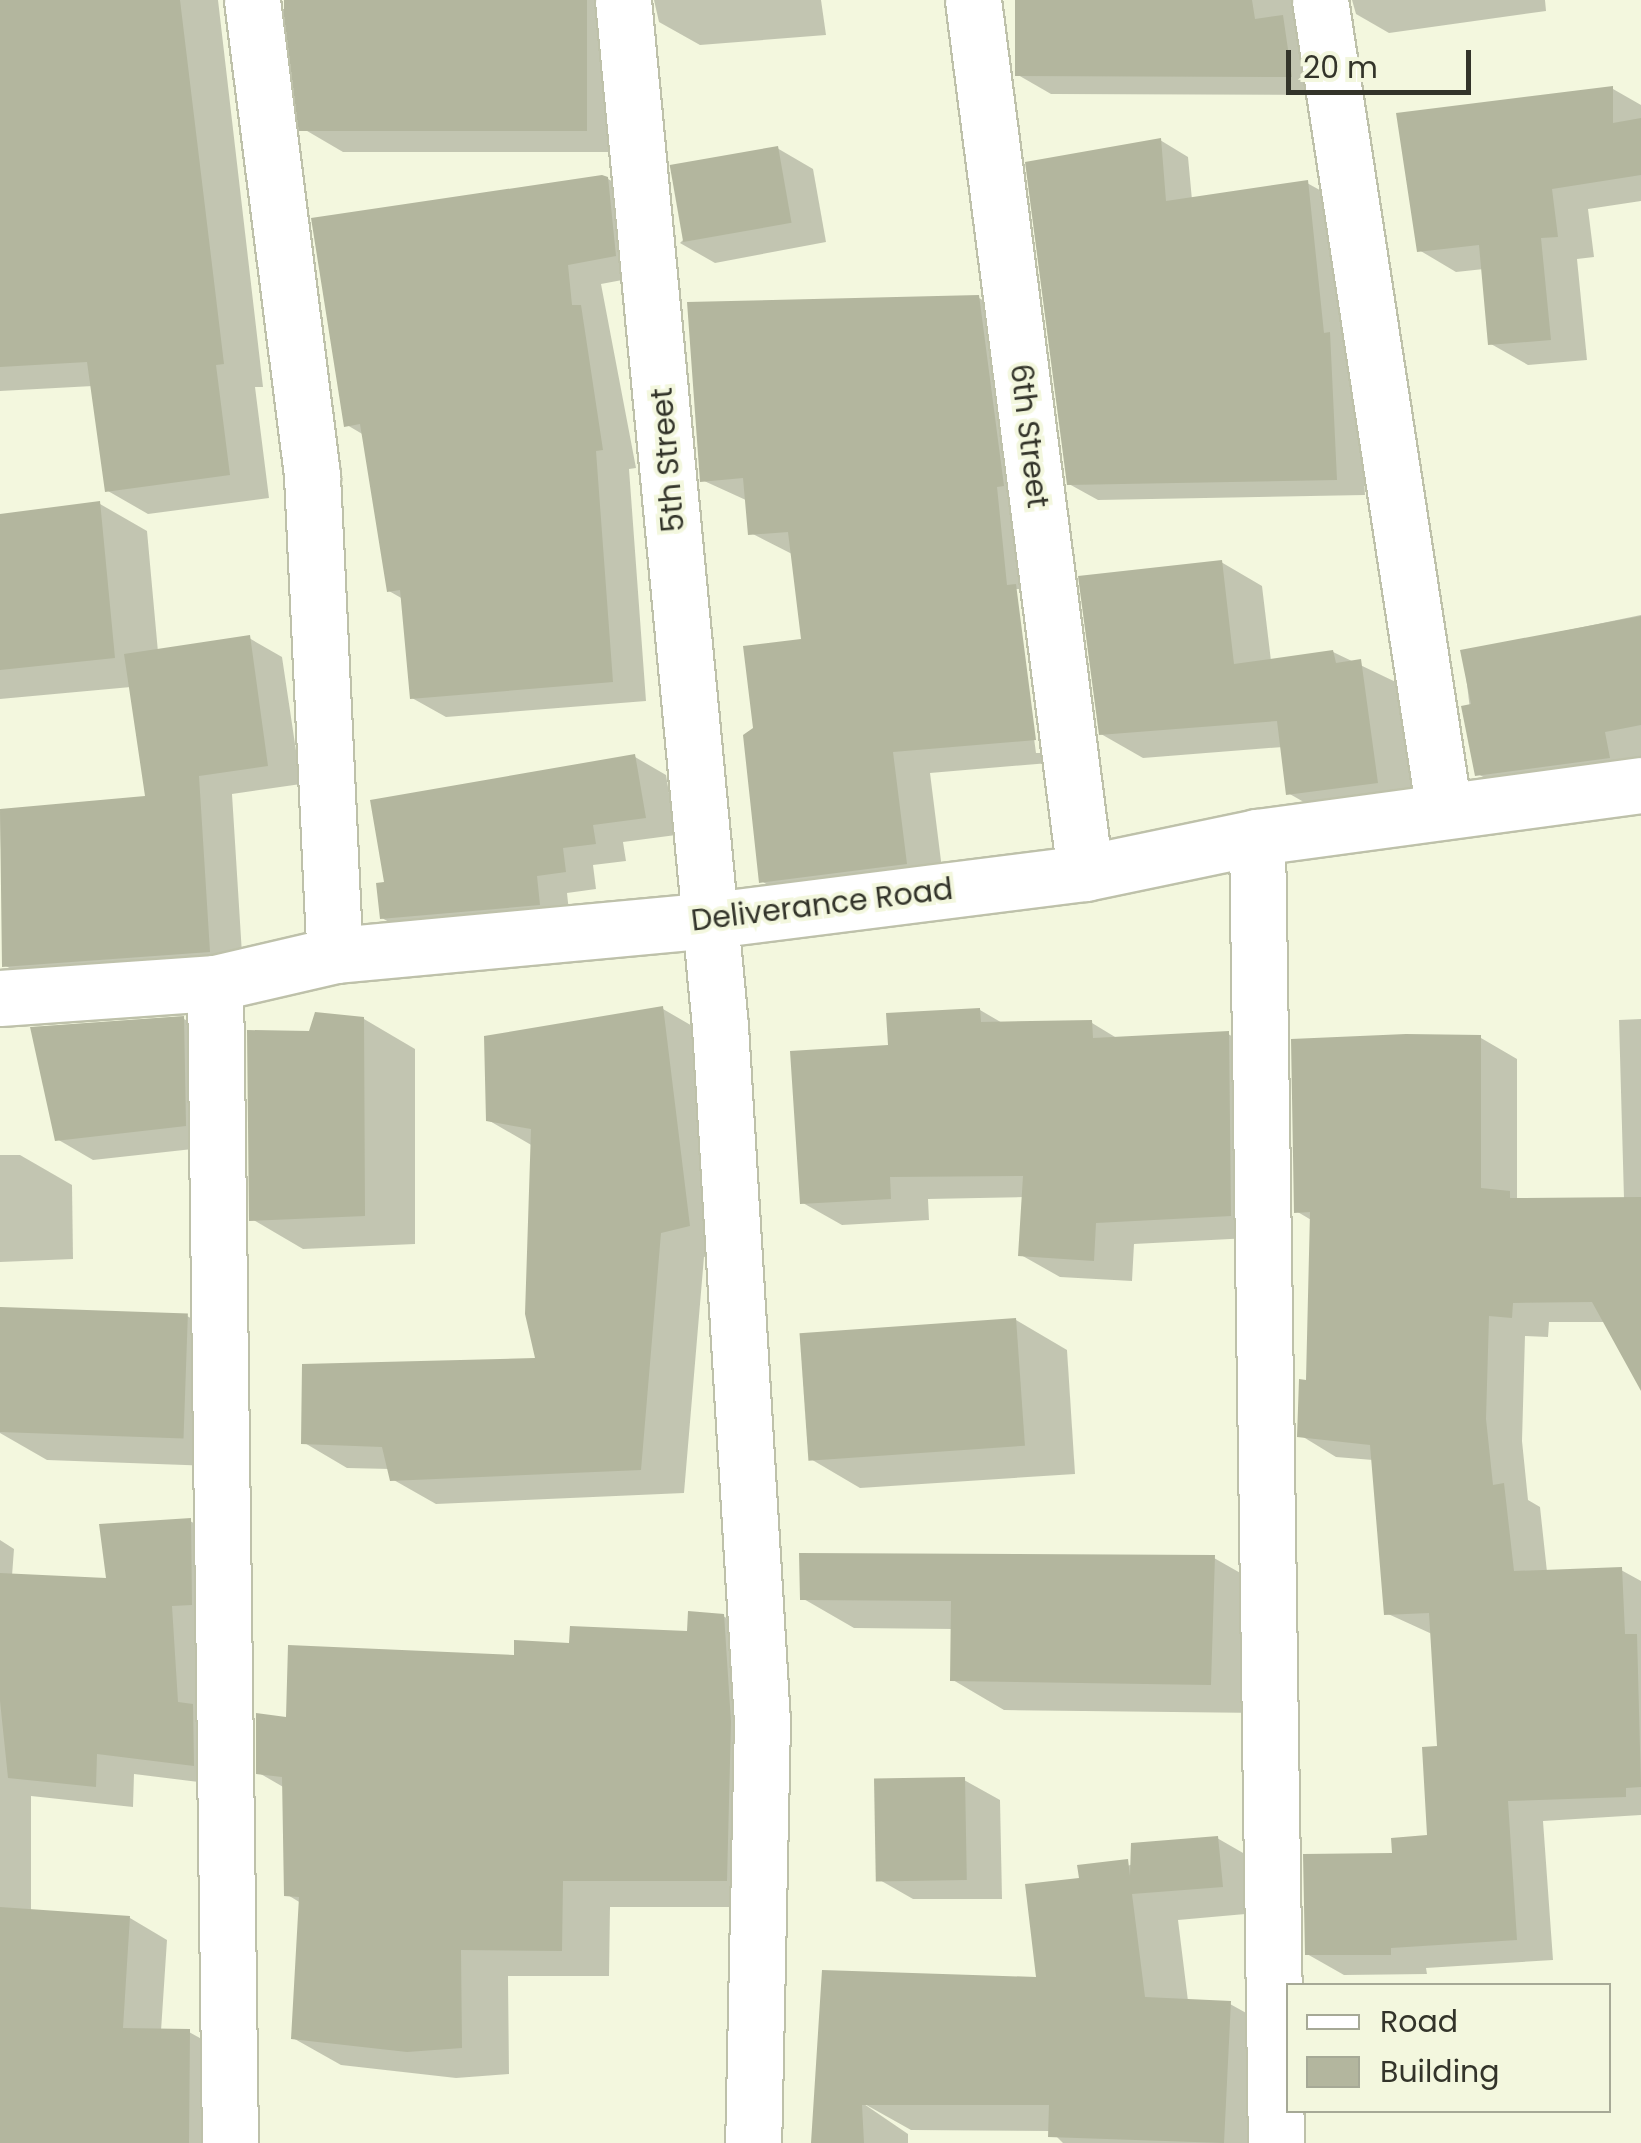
<!DOCTYPE html>
<style>
body{margin:0}
#map{position:relative;width:1641px;height:2143px;overflow:hidden;background:#f3f7de;font-family:Poppins,sans-serif}
div>[style]{position:absolute}
.shadow>*{inset:0;background:#0003}
.building>*{inset:0;background:#b3b69e;transform-origin:0 0}
.roads{filter:drop-shadow(2px 0 #bec1aa) drop-shadow(-2px 0 #bec1aa) drop-shadow(0 2px #bec1aa) drop-shadow(0 -2px #bec1aa)}
.minor>*{height:55px;margin:-27.5px;padding:0 27.5px;transform-origin:27.5px;border-radius:27.5px;background:#fff}
span{translate:-50% -50%;white-space:nowrap;text-align:center;line-height:1.15;-webkit-text-stroke:8px #f3f7de;paint-order:stroke}
.street-label{font-size:30px;color:#33342a}
.legend{position:absolute;left:1286px;top:1983px;width:325px;height:130px;box-sizing:border-box;background:#f3f7de;border:2px solid #a6a996;margin:0;padding:12px 18px;list-style:none;font-size:30px;color:#33342a}
.legend li{display:flex;align-items:center;gap:20px;height:50px}
.legend b{width:50px;border:2px solid #a6a996}
.scale{position:absolute;left:1286px;top:50px;width:185px;height:45px;box-sizing:border-box;border:5px solid #33342a;border-top:0;padding-left:12px;font-size:30px;line-height:35px;white-space:nowrap;color:#33342a;-webkit-text-stroke:8px #f3f7de;paint-order:stroke}
</style>
<div id="map">
<div class="shadow">
<i style="clip-path:polygon(0 0,218px 0,263px 387px,255px 387px,269px 498px,148px 514px,108px 491px,93px 386px,0 391px)"></i>
<i style="clip-path:polygon(286px 0,644px 0,637px 152px,343px 152px,302px 128px)"></i>
<i style="clip-path:polygon(654px 0,821px 0,826px 35px,700px 45px,659px 22px)"></i>
<i style="clip-path:polygon(1018px 0,1329px 0,1324px 95px,1051px 94px,1018px 75px)"></i>
<i style="clip-path:polygon(1352px 0,1545px 0,1546px 11px,1389px 33px,1356px 14px)"></i>
<i style="clip-path:polygon(1613px 89px,1641px 105px,1641px 201px,1588px 209px,1594px 257px,1577px 259px,1587px 360px,1528px 365px,1491px 344px,1484px 269px,1456px 272px,1419px 250px)"></i>
<i style="clip-path:polygon(1160px 140px,1188px 157px,1192px 200px,1307px 183px,1336px 199px,1357px 351px,1365px 495px,1098px 500px,1069px 484px)"></i>
<i style="clip-path:polygon(777px 148px,813px 169px,826px 242px,715px 263px,680px 243px)"></i>
<i style="clip-path:polygon(608px 179px,642px 199px,649px 275px,601px 284px,636px 468px,629px 469px,646px 701px,446px 717px,412px 698px,403px 599px,389px 591px,364px 435px,347px 425px)"></i>
<i style="clip-path:polygon(evenodd,979px 298px,1017px 320px,1073px 761px,930px 773px,944px 885px,799px 903px,761px 881px,756px 729px,804px 642px,794px 555px,751px 533px,748px 501px,702px 480px,979px 298px,1014px 589px,1020px 589px,1041px 753px,1036px 753px,1014px 589px)"></i>
<i style="clip-path:polygon(100px 504px,147px 531px,158px 652px,249px 638px,282px 657px,301px 784px,232px 794px,243px 970px,38px 984px,4px 965px,0 812px,148px 798px,131px 687px,0 699px,0 517px)"></i>
<i style="clip-path:polygon(1221px 562px,1262px 586px,1271px 661px,1333px 652px,1402px 685px,1418px 806px,1330px 817px,1288px 793px,1283px 747px,1143px 758px,1101px 734px)"></i>
<i style="clip-path:polygon(1641px 615px,1641px 789px,1529px 804px,1478px 774px,1463px 652px)"></i>
<i style="clip-path:polygon(635px 757px,666px 775px,676px 835px,623px 842px,626px 861px,593px 865px,596px 889px,567px 893px,570px 921px,413px 936px,382px 918px)"></i>
<i style="clip-path:polygon(663px 1009px,706px 1034px,733px 1250px,704px 1257px,684px 1493px,436px 1504px,392px 1479px,390px 1469px,347px 1468px,303px 1442px,538px 1361px,533px 1146px,488px 1120px)"></i>
<i style="clip-path:polygon(980px 1010px,1004px 1024px,1092px 1023px,1120px 1040px,1228px 1034px,1267px 1056px,1269px 1237px,1134px 1244px,1132px 1281px,1060px 1277px,1021px 1255px,1024px 1197px,928px 1199px,929px 1220px,842px 1225px,803px 1203px,891px 1047px)"></i>
<i style="clip-path:polygon(184px 1019px,219px 1039px,220px 1146px,93px 1160px,57px 1139px)"></i>
<i style="clip-path:polygon(364px 1019px,415px 1049px,415px 1244px,303px 1249px,252px 1219px,311px 1034px)"></i>
<i style="clip-path:polygon(1641px 1019px,1641px 1386px,1606px 1322px,1549px 1322px,1548px 1337px,1525px 1336px,1522px 1441px,1528px 1500px,1540px 1507px,1547px 1572px,1621px 1570px,1641px 1581px,1641px 1815px,1543px 1821px,1553px 1960px,1426px 1968px,1427px 1974px,1344px 1975px,1307px 1954px,1395px 1855px,1429px 1838px,1439px 1749px,1432px 1634px,1386px 1613px,1373px 1460px,1336px 1457px,1300px 1435px,1309px 1382px,1313px 1221px,1296px 1211px,1481px 1038px,1517px 1059px,1517px 1198px,1624px 1199px,1619px 1020px)"></i>
<i style="clip-path:polygon(0 1155px,20px 1155px,72px 1185px,73px 1259px,0 1262px)"></i>
<i style="clip-path:polygon(0 1309px,187px 1316px,239px 1345px,240px 1467px,47px 1460px,0 1433px)"></i>
<i style="clip-path:polygon(1016px 1320px,1067px 1350px,1075px 1474px,860px 1488px,809px 1458px)"></i>
<i style="clip-path:polygon(190px 1521px,228px 1542px,231px 1786px,134px 1774px,133px 1807px,31px 1796px,31px 1912px,130px 1918px,167px 1940px,161px 2031px,189px 2032px,227px 2053px,226px 2143px,0 2143px,0 1540px,14px 1549px,12px 1576px,108px 1581px)"></i>
<i style="clip-path:polygon(1214px 1558px,1265px 1587px,1262px 1713px,1004px 1710px,953px 1680px,953px 1629px,854px 1628px,802px 1598px)"></i>
<i style="clip-path:polygon(723px 1616px,771px 1644px,774px 1907px,610px 1907px,609px 1976px,508px 1976px,509px 2074px,456px 2078px,341px 2065px,293px 2038px,301px 1903px,286px 1894px,285px 1788px,259px 1773px,289px 1720px,572px 1645px,689px 1634px)"></i>
<i style="clip-path:polygon(964px 1780px,1000px 1800px,1002px 1899px,913px 1899px,878px 1879px)"></i>
<i style="clip-path:polygon(1217px 1838px,1264px 1865px,1268px 1912px,1178px 1920px,1188px 2001px,1230px 2004px,1277px 2030px,1272px 2143px,1063px 2143px,1051px 2131px,911px 2130px,861px 2102px,908px 2134px,908px 2143px,813px 2143px,824px 1972px,1039px 1980px,1082px 1880px)"></i>
</div>
<div class="building">
<i style="clip-path:polygon(0 0,180px 0,224px 364px,216px 365px,230px 475px,105px 492px,87px 362px,0 367px)"></i>
<i style="left:284px;top:0;width:303px;height:131px"></i>
<i style="clip-path:polygon(1015px 0,1252px 0,1255px 19px,1283px 15px,1292px 77px,1015px 76px)"></i>
<i style="clip-path:polygon(1613px 86px,1613px 123px,1641px 118px,1641px 175px,1552px 189px,1558px 237px,1541px 238px,1551px 340px,1488px 345px,1479px 245px,1417px 252px,1396px 113px)"></i>
<i style="clip-path:polygon(1161px 138px,1166px 201px,1308px 180px,1324px 333px,1330px 332px,1337px 480px,1067px 485px,1025px 162px)"></i>
<i style="left:778px;top:146px;width:78px;height:110px;rotate:80deg"></i>
<i style="clip-path:polygon(602px 175px,608px 177px,616px 256px,568px 265px,572px 305px,581px 305px,603px 450px,596px 451px,613px 682px,410px 699px,400px 590px,387px 592px,360px 424px,344px 427px,311px 218px)"></i>
<i style="clip-path:polygon(979px 295px,1004px 486px,997px 487px,1007px 585px,1016px 584px,1036px 740px,893px 752px,907px 864px,759px 883px,743px 735px,753px 728px,743px 646px,801px 639px,788px 532px,748px 535px,743px 478px,700px 482px,687px 302px)"></i>
<i style="clip-path:polygon(100px 501px,115px 658px,0 670px,0 514px)"></i>
<i style="clip-path:polygon(1222px 560px,1234px 664px,1333px 650px,1336px 663px,1361px 659px,1378px 783px,1286px 795px,1277px 721px,1099px 735px,1078px 576px)"></i>
<i style="clip-path:polygon(1641px 616px,1641px 725px,1605px 732px,1610px 758px,1475px 776px,1461px 706px,1471px 704px,1460px 650px)"></i>
<i style="clip-path:polygon(250px 635px,268px 766px,199px 776px,210px 952px,2px 967px,0 809px,145px 796px,124px 654px)"></i>
<i style="clip-path:polygon(635px 754px,646px 818px,593px 825px,596px 844px,563px 848px,566px 872px,537px 876px,540px 905px,380px 919px,376px 883px,384px 882px,370px 800px)"></i>
<i style="clip-path:polygon(663px 1006px,690px 1226px,661px 1233px,641px 1470px,390px 1481px,382px 1447px,301px 1444px,302px 1364px,535px 1358px,525px 1314px,531px 1129px,486px 1121px,484px 1036px)"></i>
<i style="clip-path:polygon(980px 1008px,981px 1022px,1092px 1020px,1093px 1038px,1229px 1031px,1231px 1216px,1096px 1223px,1094px 1261px,1018px 1256px,1023px 1176px,890px 1177px,891px 1199px,800px 1204px,790px 1051px,888px 1045px,886px 1013px)"></i>
<i style="clip-path:polygon(315px 1012px,364px 1017px,365px 1216px,249px 1221px,247px 1030px,309px 1031px)"></i>
<i style="clip-path:polygon(184px 1016px,186px 1126px,55px 1141px,30px 1027px)"></i>
<i style="clip-path:polygon(1406px 1034px,1481px 1035px,1481px 1188px,1510px 1191px,1510px 1198px,1641px 1197px,1641px 1391px,1592px 1302px,1513px 1303px,1512px 1318px,1489px 1316px,1486px 1419px,1493px 1485px,1504px 1483px,1514px 1571px,1622px 1567px,1625px 1634px,1637px 1634px,1641px 1787px,1626px 1788px,1626px 1797px,1508px 1801px,1517px 1940px,1391px 1948px,1391px 1955px,1305px 1955px,1303px 1854px,1392px 1853px,1391px 1838px,1427px 1835px,1422px 1747px,1437px 1746px,1429px 1613px,1384px 1615px,1370px 1445px,1297px 1437px,1299px 1379px,1306px 1380px,1310px 1212px,1294px 1213px,1291px 1039px)"></i>
<i style="left:0;top:1307px;width:188px;height:125px;rotate:2deg"></i>
<i style="left:1016px;top:1318px;width:128px;height:217px;rotate:86deg"></i>
<i style="clip-path:polygon(191px 1518px,192px 1605px,172px 1606px,178px 1702px,193px 1704px,194px 1766px,97px 1754px,96px 1787px,8px 1778px,0 1701px,0 1573px,106px 1578px,99px 1524px)"></i>
<i style="clip-path:polygon(799px 1553px,1215px 1555px,1211px 1685px,950px 1681px,951px 1601px,800px 1600px)"></i>
<i style="clip-path:polygon(688px 1611px,724px 1614px,731px 1722px,727px 1881px,563px 1881px,562px 1951px,461px 1950px,462px 2048px,407px 2052px,291px 2039px,299px 1897px,284px 1896px,282px 1777px,256px 1774px,256px 1713px,286px 1717px,288px 1645px,514px 1655px,514px 1640px,569px 1643px,570px 1626px,687px 1631px)"></i>
<i style="left:965px;top:1777px;width:103px;height:91px;rotate:89deg"></i>
<i style="clip-path:polygon(1218px 1836px,1223px 1887px,1132px 1894px,1145px 1997px,1231px 2001px,1224px 2143px,1048px 2137px,1049px 2105px,862px 2105px,864px 2143px,811px 2143px,822px 1970px,1036px 1977px,1025px 1884px,1079px 1878px,1077px 1865px,1128px 1859px,1130px 1876px,1131px 1843px)"></i>
<i style="clip-path:polygon(0 1907px,130px 1916px,123px 2028px,190px 2029px,189px 2143px,0 2143px)"></i>
</div>
<div class="roads">
<div class="minor">
<i style="left:252px;top:0;width:480px;rotate:82.8deg"></i>
<i style="left:312px;top:476px;width:480px;rotate:87.3deg"></i>
<i style="left:623px;top:0;width:1032px;rotate:84.6deg"></i>
<i style="left:720px;top:1027px;width:695px;rotate:86.54deg"></i>
<i style="left:762px;top:1721px;width:422px;rotate:91.2deg"></i>
<i style="left:973px;top:0;width:880px;rotate:82.69deg"></i>
<i style="left:1320px;top:0;width:820px;rotate:81.31deg"></i>
<i style="left:1257px;top:837px;width:1306px;rotate:89.17deg"></i>
<i style="left:215px;top:983px;width:1160px;rotate:89.26deg"></i>
<i style="left:0;top:998px;width:216px;rotate:-4deg"></i>
<i style="left:215px;top:983px;width:123px;rotate:-13.1deg"></i>
<i style="left:335px;top:955px;width:379px;rotate:-5.3deg"></i>
<i style="left:712px;top:920px;width:376px;rotate:-7.2deg"></i>
<i style="left:1085px;top:873px;width:176px;rotate:-11.8deg"></i>
<i style="left:1257px;top:837px;width:388px;rotate:-7.7deg"></i>
</div>
</div>
<div class="street-label">
<span style="left:1029px;top:436px;rotate:83deg">6th Street</span>
<span style="left:668px;top:460px;rotate:-95deg">5th Street</span>
<span style="left:822px;top:905px;rotate:-7deg">Deliverance Road</span>
</div>
<ul class="legend">
<li><b style="height:12px;background:#fff"></b>Road</li>
<li><b style="height:28px;background:#b3b69e"></b>Building</li>
</ul>
<div class="scale">20 m</div>
</div>
